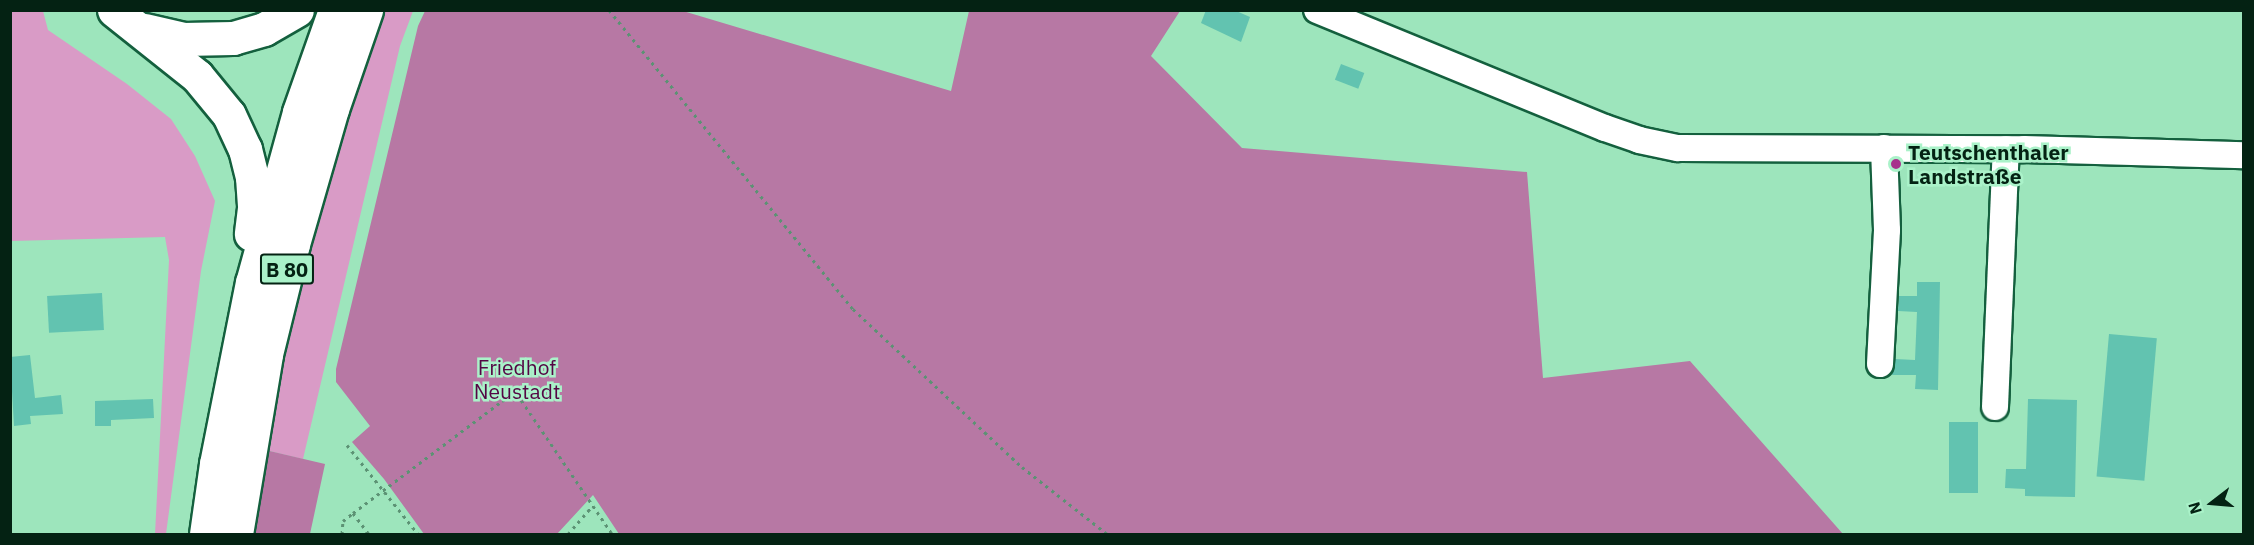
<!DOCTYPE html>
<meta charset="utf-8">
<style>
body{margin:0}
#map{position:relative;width:2254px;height:545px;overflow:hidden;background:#9de5bc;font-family:"IBM Plex Sans",sans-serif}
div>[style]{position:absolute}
.green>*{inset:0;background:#d99bc6}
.forest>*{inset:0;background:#b778a4}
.building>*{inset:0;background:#62c3b0;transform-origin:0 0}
.path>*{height:3px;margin-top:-1.5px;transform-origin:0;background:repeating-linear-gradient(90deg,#5c9274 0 3px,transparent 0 7.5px)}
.roads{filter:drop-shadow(2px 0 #14603e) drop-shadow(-2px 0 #14603e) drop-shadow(0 2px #14603e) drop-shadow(0 -2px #14603e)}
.minor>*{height:26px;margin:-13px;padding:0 13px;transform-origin:13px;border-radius:13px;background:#fff}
.highway>*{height:33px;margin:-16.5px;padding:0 16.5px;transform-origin:16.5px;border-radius:16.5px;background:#fff}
.dots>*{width:16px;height:16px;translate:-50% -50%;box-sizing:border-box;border:3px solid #aaf2c9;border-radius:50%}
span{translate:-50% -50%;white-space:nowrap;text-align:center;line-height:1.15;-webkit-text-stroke:5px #aaf2c9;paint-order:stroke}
.shield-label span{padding:2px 4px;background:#aaf2c9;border:2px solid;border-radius:4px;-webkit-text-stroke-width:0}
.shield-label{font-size:20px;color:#042213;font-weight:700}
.poi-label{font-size:21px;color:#042213;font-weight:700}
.left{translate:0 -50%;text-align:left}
.park-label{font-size:21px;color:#540644}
.frame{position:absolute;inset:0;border:12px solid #042213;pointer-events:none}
.north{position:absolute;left:2182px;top:473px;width:60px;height:60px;-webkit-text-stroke:4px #aaf2c9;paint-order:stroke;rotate:254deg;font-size:16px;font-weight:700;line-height:24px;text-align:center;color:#042213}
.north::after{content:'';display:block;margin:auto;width:21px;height:27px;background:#042213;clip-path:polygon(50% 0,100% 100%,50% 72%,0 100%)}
</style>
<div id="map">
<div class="green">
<i style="clip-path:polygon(10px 11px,43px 11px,48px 30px,127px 84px,171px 119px,195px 156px,215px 201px,201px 271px,166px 534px,155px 534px,169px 260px,165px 237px,11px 241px)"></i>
<i style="clip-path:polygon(379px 11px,413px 11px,400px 46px,303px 459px,261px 449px,306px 247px)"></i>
</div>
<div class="forest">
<i style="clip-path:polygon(425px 11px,683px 11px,951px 91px,969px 11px,1180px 11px,1151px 56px,1242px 148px,1527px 172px,1543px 378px,1690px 361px,1843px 534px,619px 534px,593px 495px,557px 534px,424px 534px,384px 479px,352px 442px,370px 426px,336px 382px,336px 369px,418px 26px)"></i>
<i style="clip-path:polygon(261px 449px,325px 464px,310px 534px,248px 534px)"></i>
</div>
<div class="building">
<i style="clip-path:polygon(1206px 10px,1234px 10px,1250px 17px,1241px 42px,1201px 23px)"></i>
<i style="left:1341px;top:64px;width:25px;height:17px;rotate:21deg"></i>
<i style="clip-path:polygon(1917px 282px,1940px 282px,1938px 390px,1915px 389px,1916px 375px,1892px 375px,1895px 359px,1915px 360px,1917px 312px,1898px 311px,1899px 296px,1917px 296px)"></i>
<i style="left:102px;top:293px;width:37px;height:55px;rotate:87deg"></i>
<i style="left:2109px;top:334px;width:48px;height:143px;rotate:5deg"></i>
<i style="clip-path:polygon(30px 355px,35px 398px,61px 395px,63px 414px,30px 416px,31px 424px,14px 426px,10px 357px)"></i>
<i style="clip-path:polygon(153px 399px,154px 418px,111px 420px,111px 426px,95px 426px,95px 401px)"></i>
<i style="clip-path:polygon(2028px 399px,2077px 400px,2075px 497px,2025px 496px,2025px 489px,2005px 488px,2006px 469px,2026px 469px)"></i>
<i style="left:1949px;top:422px;width:29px;height:71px"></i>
</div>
<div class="path">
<i style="left:609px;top:10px;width:386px;rotate:50.8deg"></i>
<i style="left:853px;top:309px;width:231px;rotate:43.1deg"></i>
<i style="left:1022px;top:467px;width:108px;rotate:38.2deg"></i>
<i style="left:347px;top:445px;width:114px;rotate:51.4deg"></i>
<i style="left:353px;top:513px;width:26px;rotate:53deg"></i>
<i style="left:342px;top:534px;width:13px;rotate:-86deg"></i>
<i style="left:343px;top:521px;width:13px;rotate:-39deg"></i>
<i style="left:353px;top:513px;width:186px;rotate:-36.9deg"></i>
<i style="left:502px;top:401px;width:17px;rotate:-25deg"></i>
<i style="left:517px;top:394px;width:169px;rotate:55.8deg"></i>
<i style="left:568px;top:534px;width:37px;rotate:-49deg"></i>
</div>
<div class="roads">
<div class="minor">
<i style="left:1317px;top:10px;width:311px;rotate:22.3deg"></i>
<i style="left:1605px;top:128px;width:36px;rotate:19deg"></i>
<i style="left:1639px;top:140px;width:40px;rotate:12deg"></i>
<i style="left:1678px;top:148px;width:346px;rotate:0.2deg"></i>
<i style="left:2024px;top:149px;width:220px;rotate:1.6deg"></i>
<i style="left:1880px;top:364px;width:134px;rotate:-87deg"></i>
<i style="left:1887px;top:230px;width:82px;rotate:-92.1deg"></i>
<i style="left:1995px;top:407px;width:258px;rotate:-87.6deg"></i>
</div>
<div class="highway">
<i style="left:114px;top:10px;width:106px;rotate:38.5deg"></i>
<i style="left:197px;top:76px;width:50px;rotate:50.6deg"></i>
<i style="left:229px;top:115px;width:38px;rotate:65deg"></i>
<i style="left:245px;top:149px;width:29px;rotate:76deg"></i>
<i style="left:252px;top:177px;width:31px;rotate:86deg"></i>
<i style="left:254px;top:208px;width:26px;rotate:97deg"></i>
<i style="left:145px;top:30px;width:39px;rotate:13deg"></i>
<i style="left:183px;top:39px;width:50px;rotate:-1.1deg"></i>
<i style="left:233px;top:38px;width:32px;rotate:-16deg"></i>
<i style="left:264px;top:29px;width:38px;rotate:-30deg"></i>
<i style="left:206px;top:534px;width:71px;rotate:-81.9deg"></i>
<i style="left:216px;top:464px;width:185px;rotate:-78.8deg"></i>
<i style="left:252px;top:283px;width:177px;rotate:-74.6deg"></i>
<i style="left:299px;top:112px;width:108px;rotate:-70.6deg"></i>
<i style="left:236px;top:534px;width:182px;rotate:-80.5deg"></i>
<i style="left:266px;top:354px;width:113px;rotate:-76.2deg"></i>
<i style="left:293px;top:244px;width:141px;rotate:-73.9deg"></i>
<i style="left:332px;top:109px;width:105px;rotate:-71deg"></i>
</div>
</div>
<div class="dots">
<i style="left:1896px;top:164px;background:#a7328c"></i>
</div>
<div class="shield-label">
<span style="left:287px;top:269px">B 80</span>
</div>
<div class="poi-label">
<span class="left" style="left:1908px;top:164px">Teutschenthaler<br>Landstraße</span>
</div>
<div class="park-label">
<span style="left:517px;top:379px">Friedhof<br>Neustadt</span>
</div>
<div class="frame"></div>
<div class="north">N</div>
</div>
